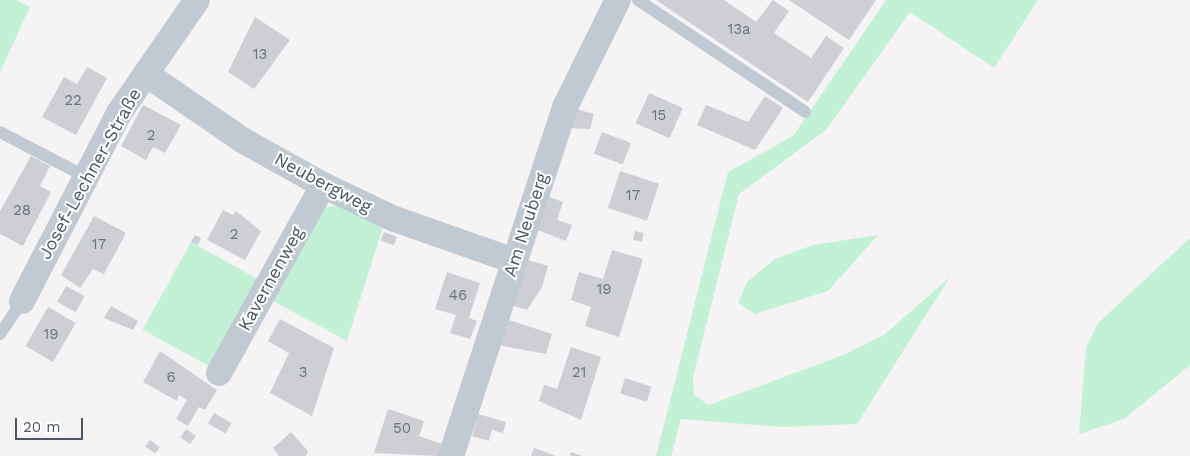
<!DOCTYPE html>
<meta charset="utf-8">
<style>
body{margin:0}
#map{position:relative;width:1190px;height:456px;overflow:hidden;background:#f5f3f3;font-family:"Work Sans",sans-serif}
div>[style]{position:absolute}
.green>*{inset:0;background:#c3f1d5;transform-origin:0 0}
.building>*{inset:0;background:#cdcfd5;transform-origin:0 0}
.service>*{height:12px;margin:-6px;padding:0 6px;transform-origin:6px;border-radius:6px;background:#c1cad2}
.minor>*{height:26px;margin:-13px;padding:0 13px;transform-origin:13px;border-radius:13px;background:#c1cad2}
span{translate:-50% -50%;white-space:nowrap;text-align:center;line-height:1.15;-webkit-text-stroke:4px #fff;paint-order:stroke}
.number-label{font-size:15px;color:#6b747e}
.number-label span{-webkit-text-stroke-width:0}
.street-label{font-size:18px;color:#4a5661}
.scale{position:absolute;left:15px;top:418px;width:68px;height:22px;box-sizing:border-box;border:2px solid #4a5661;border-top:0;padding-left:6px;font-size:15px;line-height:18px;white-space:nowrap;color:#4a5661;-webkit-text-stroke:4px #fff;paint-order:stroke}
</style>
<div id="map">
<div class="green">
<i style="clip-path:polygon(0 0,16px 0,30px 7px,0 72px)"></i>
<i style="clip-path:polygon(886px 0,1038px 0,994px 68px,910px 12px,826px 130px,739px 194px,693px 377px,694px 395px,709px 405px,843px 355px,884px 335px,950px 277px,857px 424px,783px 427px,681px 419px,671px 456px,656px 456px,728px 172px,793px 136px)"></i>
<i style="clip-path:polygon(336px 205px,383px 227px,347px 341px,271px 300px,324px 208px)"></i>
<i style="clip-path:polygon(878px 235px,828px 291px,755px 314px,738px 303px,747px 282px,775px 259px,813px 245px)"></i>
<i style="clip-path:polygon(1190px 238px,1190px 365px,1124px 419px,1079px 434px,1086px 348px,1098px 323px)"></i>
<i style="left:191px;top:242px;width:78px;height:100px;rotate:29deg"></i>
</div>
<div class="building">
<i style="clip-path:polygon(656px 0,724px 0,756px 22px,773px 0,789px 11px,774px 33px,811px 58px,826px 36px,844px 48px,808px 102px)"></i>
<i style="clip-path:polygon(789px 0,876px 0,849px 40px)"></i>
<i style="clip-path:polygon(255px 17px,290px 40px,254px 89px,228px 72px)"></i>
<i style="clip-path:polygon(87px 67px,107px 78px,76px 135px,42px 117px,64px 77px,77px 84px)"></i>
<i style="left:649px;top:93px;width:37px;height:33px;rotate:24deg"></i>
<i style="clip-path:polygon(765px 96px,783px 108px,755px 150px,697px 125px,706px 105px,748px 122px)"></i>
<i style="clip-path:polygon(143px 105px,181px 125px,165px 153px,153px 147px,146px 160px,121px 146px)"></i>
<i style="clip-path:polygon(573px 108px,594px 114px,590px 129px,568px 128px)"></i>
<i style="left:602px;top:132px;width:31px;height:23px;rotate:21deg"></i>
<i style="clip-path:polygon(31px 156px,50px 166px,40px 186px,51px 192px,23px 246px,0 234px,0 211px)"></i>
<i style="left:620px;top:171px;width:41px;height:39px;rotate:18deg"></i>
<i style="clip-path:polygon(549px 197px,563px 202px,557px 220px,572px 225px,566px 241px,537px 230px)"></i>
<i style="clip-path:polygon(223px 210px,233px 215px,236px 211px,261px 231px,245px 260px,207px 240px)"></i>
<i style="clip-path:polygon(94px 216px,126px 233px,104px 274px,93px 269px,80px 288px,61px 275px)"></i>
<i style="left:635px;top:231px;width:9px;height:9px;rotate:13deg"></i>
<i style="left:384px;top:232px;width:14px;height:9px;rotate:21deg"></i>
<i style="clip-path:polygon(195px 235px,201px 238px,198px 245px,191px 242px)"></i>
<i style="clip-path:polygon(612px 250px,643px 259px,619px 337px,585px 326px,591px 307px,571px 300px,579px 272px,603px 279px)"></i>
<i style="clip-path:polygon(528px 260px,548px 266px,542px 287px,527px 310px,511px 305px)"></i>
<i style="clip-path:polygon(447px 272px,480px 283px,469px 318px,477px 321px,470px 339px,450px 333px,456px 315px,435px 309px)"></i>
<i style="left:66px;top:286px;width:21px;height:18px;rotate:29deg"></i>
<i style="clip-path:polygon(111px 306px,138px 321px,133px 330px,104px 318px)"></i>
<i style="left:48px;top:307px;width:32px;height:45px;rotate:30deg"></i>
<i style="clip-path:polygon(280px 319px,334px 348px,312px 416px,270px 393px,289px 353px,268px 341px)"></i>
<i style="clip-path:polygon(506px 319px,552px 334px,546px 354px,498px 345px)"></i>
<i style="clip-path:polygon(571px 347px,601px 357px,581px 420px,539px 401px,544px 385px,557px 389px)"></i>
<i style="clip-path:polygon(160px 351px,217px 390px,205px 410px,199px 407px,188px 426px,176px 419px,187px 400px,179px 395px,177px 401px,143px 382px)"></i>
<i style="left:625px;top:378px;width:28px;height:16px;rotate:18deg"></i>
<i style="clip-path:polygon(388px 409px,424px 421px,419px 436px,442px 444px,438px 456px,374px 453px)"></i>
<i style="left:214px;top:413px;width:20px;height:12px;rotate:30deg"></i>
<i style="clip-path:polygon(478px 414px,506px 422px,503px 433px,492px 430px,489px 441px,472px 436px)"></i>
<i style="left:186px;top:429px;width:12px;height:10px;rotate:35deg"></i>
<i style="clip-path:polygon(291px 432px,308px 451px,306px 456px,279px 456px,273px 448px)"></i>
<i style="left:150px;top:440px;width:12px;height:8px;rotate:35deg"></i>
<i style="clip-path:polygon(534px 448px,556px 456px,531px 456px)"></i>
<i style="clip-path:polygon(571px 452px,582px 456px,570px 456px)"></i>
</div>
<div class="service">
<i style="left:638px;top:0;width:201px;rotate:33.8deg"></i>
<i style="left:0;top:132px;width:97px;rotate:27.6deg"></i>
<i style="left:0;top:334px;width:40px;rotate:-56deg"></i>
</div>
<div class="minor">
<i style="left:146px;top:74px;width:119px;rotate:34.4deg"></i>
<i style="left:244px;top:141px;width:90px;rotate:29.1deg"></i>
<i style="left:323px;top:185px;width:76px;rotate:25.6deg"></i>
<i style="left:392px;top:218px;width:129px;rotate:19.4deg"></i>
<i style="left:22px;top:301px;width:212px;rotate:-62.7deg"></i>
<i style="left:119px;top:113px;width:137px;rotate:-55.4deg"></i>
<i style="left:219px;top:373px;width:215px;rotate:-61deg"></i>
<i style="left:451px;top:456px;width:369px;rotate:-71.9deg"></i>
<i style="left:566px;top:105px;width:117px;rotate:-63.7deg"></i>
</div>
<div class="number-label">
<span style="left:739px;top:30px">13a</span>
<span style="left:260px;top:55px">13</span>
<span style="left:73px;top:101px">22</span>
<span style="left:659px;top:116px">15</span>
<span style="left:151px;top:136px">2</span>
<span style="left:633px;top:196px">17</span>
<span style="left:22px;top:211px">28</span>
<span style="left:234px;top:235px">2</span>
<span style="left:99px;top:245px">17</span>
<span style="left:604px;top:290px">19</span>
<span style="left:458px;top:296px">46</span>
<span style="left:51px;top:335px">19</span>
<span style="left:303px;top:373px">3</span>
<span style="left:579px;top:373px">21</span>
<span style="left:171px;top:378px">6</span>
<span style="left:402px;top:429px">50</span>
</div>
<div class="street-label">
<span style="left:90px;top:174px;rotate:-61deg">Josef-Lechner-Straße</span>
<span style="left:323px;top:183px;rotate:28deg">Neubergweg</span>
<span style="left:526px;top:225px;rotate:-72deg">Am Neuberg</span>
<span style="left:271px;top:279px;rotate:-61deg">Kavernenweg</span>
</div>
<div class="scale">20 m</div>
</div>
